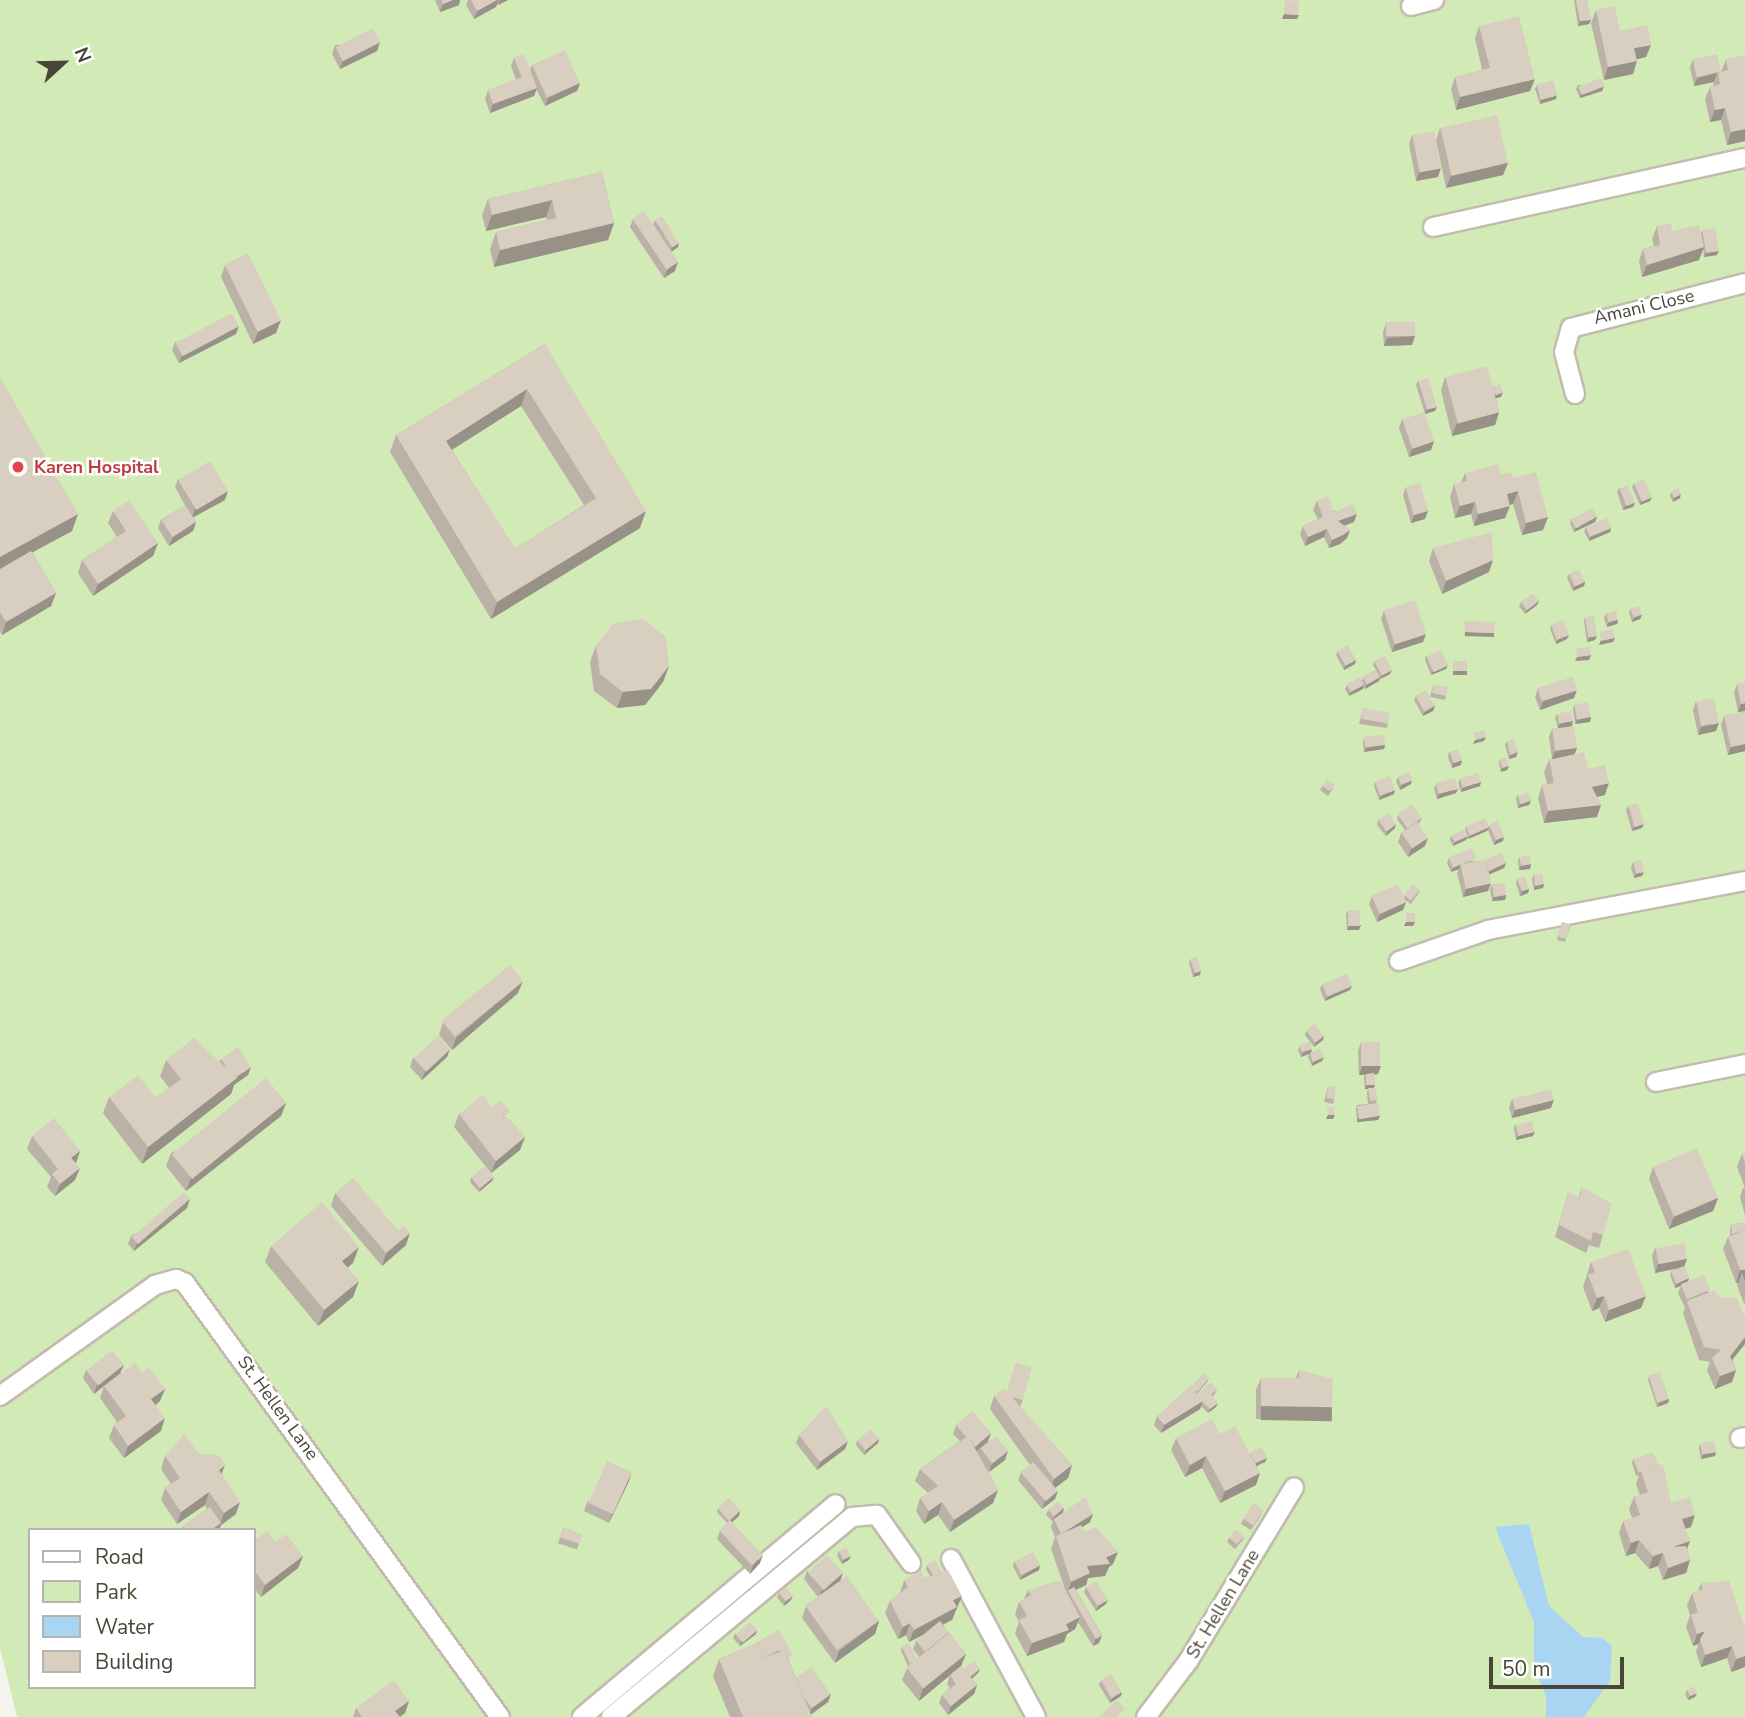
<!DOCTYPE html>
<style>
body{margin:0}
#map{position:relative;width:1745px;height:1717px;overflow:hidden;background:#f6f3ec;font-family:"Nunito Sans",sans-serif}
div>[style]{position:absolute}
.green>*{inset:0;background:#d2eab5}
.water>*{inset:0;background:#a9d4f2}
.roads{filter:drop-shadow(2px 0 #c2bbae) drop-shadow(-2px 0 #c2bbae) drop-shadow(0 2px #c2bbae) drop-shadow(0 -2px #c2bbae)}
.minor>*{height:18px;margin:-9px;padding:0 9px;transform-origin:9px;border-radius:9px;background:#fff}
.wall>*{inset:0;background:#bab2a6;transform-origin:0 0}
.shaded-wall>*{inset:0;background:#979187;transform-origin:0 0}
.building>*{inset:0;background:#d8cfc1;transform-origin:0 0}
.dots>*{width:19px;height:19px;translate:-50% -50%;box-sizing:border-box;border:4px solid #fff;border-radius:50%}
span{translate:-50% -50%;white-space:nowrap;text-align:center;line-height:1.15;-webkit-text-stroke:5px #fff;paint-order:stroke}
.street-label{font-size:18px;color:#4b4439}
.health-label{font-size:18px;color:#be3a42;font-weight:700}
.left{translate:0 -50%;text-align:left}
.legend{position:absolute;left:28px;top:1528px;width:228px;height:161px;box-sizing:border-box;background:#fff;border:2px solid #b7b4b0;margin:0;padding:9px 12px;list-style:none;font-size:21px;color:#4b4439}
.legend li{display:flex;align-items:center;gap:14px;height:35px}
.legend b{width:35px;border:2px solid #b7b4b0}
.north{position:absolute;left:28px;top:28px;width:70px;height:70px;-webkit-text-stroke:5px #fff;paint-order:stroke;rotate:68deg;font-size:19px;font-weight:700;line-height:28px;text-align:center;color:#4b4439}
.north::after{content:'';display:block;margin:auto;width:24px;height:32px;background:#4b4439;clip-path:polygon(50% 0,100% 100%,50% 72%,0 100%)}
.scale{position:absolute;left:1489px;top:1657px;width:135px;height:32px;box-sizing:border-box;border:4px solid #4b4439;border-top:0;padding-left:9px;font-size:21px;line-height:24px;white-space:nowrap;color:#4b4439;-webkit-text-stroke:5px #fff;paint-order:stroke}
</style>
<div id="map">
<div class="green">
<i style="clip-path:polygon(evenodd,0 0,1745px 0,1745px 1717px,17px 1717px,0 1648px,0 0,30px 1530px,254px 1530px,254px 1687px,30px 1687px,30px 1530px)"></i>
</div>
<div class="water">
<i style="clip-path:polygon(1529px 1524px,1549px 1606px,1583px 1637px,1602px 1638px,1612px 1646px,1610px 1681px,1584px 1717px,1546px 1717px,1546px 1696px,1534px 1669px,1534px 1622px,1495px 1527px)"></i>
</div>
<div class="roads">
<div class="minor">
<i style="left:1411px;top:6px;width:24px;rotate:-15deg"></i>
<i style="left:1433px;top:227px;width:320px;rotate:-12.5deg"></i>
<i style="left:1575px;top:394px;width:43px;rotate:-104.7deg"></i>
<i style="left:1564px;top:352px;width:25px;rotate:-74deg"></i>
<i style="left:1571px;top:328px;width:180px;rotate:-14.5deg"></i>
<i style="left:1399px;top:961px;width:94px;rotate:-19.2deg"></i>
<i style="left:1488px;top:930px;width:262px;rotate:-10.8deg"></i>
<i style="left:1656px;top:1082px;width:91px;rotate:-11.4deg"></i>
<i style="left:0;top:1396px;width:191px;rotate:-35.6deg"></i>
<i style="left:155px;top:1285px;width:22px;rotate:-16deg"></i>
<i style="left:176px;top:1279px;width:10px;rotate:24deg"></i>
<i style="left:185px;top:1283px;width:536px;rotate:54.03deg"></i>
<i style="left:1740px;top:1438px;width:5px;rotate:-11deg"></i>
<i style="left:951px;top:1559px;width:179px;rotate:61.7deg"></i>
<i style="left:582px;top:1717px;width:331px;rotate:-40deg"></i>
<i style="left:611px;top:1717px;width:313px;rotate:-39.7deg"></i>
<i style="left:852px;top:1517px;width:25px;rotate:-5deg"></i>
<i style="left:877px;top:1515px;width:59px;rotate:54.7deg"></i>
<i style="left:1146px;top:1717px;width:71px;rotate:-53deg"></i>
<i style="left:1189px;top:1660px;width:202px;rotate:-58.7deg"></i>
</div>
</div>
<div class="wall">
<i style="clip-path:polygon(435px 0,460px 0,459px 5px,440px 12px)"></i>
<i style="clip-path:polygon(468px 0,508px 0,498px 5px,497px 3px,496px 7px,474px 19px,466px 5px)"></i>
<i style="clip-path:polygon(1574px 0,1587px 0,1591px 20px,1589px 24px,1578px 26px)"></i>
<i style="clip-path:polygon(1596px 10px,1620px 31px,1646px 57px,1637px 59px,1633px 74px,1604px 80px,1591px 23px)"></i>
<i style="clip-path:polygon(1479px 26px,1530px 91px,1456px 110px,1451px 89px,1455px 77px,1482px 70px,1475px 38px)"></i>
<i style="clip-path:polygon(380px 42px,377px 51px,340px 69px,332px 54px,335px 45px)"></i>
<i style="clip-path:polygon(514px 58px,530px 70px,532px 65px,580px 83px,577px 91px,545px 106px,536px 89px,534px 96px,490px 113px,485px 99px,488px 90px,516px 80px,511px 66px)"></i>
<i style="clip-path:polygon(1693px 59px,1721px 72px,1726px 59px,1745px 141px,1727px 145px,1721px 120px,1710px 122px,1705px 99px,1710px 87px,1713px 86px,1714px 82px,1694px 86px,1690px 67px)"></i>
<i style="clip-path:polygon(1537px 85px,1556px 99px,1540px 104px,1535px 89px)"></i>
<i style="clip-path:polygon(1578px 85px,1604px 86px,1602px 91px,1580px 98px,1576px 89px)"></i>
<i style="clip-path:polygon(1440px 128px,1508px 163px,1503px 175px,1446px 188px,1436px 140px)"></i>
<i style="clip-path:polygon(1412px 135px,1438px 177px,1416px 181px,1409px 144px)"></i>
<i style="clip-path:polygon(602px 172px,614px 223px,608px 240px,494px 267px,490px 249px,496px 232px,547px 220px,546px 217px,486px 231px,482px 215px,488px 199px)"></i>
<i style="clip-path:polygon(633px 219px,670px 251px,653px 224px,655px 220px,678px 247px,671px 252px,675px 271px,664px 278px,630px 227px)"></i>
<i style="clip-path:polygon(1657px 226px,1672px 231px,1701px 234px,1702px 230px,1717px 255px,1704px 257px,1703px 249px,1699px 260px,1642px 277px,1639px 261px,1643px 249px,1654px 246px,1652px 239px)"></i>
<i style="clip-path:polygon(225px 265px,276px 333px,253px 344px,221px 277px)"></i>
<i style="clip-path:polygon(1386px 323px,1415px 336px,1412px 345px,1384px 346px,1383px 332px)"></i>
<i style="clip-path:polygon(236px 334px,179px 363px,172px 350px,175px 342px)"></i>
<i style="clip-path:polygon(evenodd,545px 344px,640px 528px,491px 619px,390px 452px,396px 435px,545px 344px,521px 406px,584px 505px,515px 549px,452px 450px,521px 406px)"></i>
<i style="clip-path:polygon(0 377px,72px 531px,32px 552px,56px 593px,51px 606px,2px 635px,0 632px)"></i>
<i style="clip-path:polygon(1445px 377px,1492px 386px,1503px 392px,1501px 397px,1496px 398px,1499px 412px,1495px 425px,1452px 436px,1441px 390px)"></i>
<i style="clip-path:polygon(1418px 381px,1435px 411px,1425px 414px,1416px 385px)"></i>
<i style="clip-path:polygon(1402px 419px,1434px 441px,1431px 450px,1409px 457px,1399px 428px)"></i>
<i style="clip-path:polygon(1465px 473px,1501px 475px,1513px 478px,1548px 517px,1543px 530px,1522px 535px,1513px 504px,1509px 505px,1505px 518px,1474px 526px,1471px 514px,1455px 518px,1450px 497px,1454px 484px,1461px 483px)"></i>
<i style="clip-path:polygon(178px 479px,225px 500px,193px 517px,196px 522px,193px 531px,169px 546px,158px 528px,161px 520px,185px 505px,175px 487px)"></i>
<i style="clip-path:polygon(1634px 483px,1650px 501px,1640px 505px,1632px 487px)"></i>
<i style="clip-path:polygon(1406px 487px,1428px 511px,1425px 519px,1411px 523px,1403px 495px)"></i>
<i style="clip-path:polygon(1619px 488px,1635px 503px,1633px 507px,1623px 510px,1617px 492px)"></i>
<i style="clip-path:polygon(1671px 492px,1680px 498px,1673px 502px,1670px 496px)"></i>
<i style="clip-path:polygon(1317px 501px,1354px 522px,1344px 526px,1350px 530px,1347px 538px,1340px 544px,1329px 548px,1324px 537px,1305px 546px,1300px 534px,1303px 526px,1318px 519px,1313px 510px)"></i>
<i style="clip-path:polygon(113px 511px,158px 543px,153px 556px,93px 596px,78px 573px,82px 560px,117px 537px,108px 523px)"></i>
<i style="clip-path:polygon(1597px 517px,1595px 522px,1574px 532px,1570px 523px,1571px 519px)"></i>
<i style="clip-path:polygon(1586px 527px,1611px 528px,1610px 532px,1589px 541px,1584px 531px)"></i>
<i style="clip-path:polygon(1433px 548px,1489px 572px,1442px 594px,1429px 561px)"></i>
<i style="clip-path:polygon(1569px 574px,1585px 582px,1584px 586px,1573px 591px,1567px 578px)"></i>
<i style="clip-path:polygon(1539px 601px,1537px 605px,1525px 614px,1519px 606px,1521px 602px)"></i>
<i style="clip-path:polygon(1630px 609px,1642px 615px,1640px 619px,1632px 622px,1629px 613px)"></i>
<i style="clip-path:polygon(1384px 610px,1426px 634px,1423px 642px,1392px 652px,1381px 619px)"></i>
<i style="clip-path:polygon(1606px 614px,1618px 620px,1617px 624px,1607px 627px,1604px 618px)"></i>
<i style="clip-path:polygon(1585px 617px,1595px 640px,1587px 642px,1584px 621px)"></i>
<i style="clip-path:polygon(1551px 625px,1567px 639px,1556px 644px,1550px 629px)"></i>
<i style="clip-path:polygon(596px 645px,669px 666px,663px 682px,645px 705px,617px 708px,594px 691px,590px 662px)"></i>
<i style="clip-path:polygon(1338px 651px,1356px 660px,1355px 664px,1344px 670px,1336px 655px)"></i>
<i style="clip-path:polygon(1426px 656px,1448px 665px,1446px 669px,1431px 675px,1425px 660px)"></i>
<i style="clip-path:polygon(1374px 661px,1390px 674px,1380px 679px,1379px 681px,1365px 689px,1364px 686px,1363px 689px,1349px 696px,1345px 689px,1347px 685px,1362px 680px,1363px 677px,1376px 670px,1373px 665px)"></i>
<i style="clip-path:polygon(1737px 684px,1745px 711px,1738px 712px,1734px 692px)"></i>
<i style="clip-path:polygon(1433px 685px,1446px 696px,1445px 700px,1430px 697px)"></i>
<i style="clip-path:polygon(1538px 688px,1574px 698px,1540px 710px,1535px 697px)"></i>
<i style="clip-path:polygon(1416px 696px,1435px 706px,1433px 711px,1423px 716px,1414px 700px)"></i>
<i style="clip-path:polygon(1696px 701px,1716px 731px,1698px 735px,1693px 710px)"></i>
<i style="clip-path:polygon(1574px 705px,1591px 717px,1590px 722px,1575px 724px,1573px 709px)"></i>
<i style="clip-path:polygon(1363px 708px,1388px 724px,1387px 728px,1359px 724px)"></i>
<i style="clip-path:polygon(1745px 712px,1745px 751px,1728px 755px,1721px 725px,1724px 716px)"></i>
<i style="clip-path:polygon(1557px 714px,1572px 726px,1577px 748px,1574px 754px,1588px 769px,1605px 795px,1597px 797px,1597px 817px,1544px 823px,1538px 798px,1542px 785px,1547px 784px,1544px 772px,1549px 760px,1552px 759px,1549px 737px,1552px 729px,1558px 728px,1555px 718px)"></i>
<i style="clip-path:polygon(1364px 738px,1385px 745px,1384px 749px,1364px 752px,1363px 743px)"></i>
<i style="clip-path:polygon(1507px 741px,1516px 757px,1509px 759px,1505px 745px)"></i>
<i style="clip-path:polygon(1449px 752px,1461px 765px,1452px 768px,1448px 757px)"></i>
<i style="clip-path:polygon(1500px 759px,1509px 766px,1507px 770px,1501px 772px,1499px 763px)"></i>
<i style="clip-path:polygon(1398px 777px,1411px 784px,1400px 790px,1396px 782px)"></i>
<i style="clip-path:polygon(1460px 779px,1480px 786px,1461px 792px,1458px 783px)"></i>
<i style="clip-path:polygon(1375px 782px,1394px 794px,1379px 800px,1374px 786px)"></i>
<i style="clip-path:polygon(1436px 784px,1456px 793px,1437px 799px,1434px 788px)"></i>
<i style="clip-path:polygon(1322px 786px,1333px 789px,1328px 796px,1320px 790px)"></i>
<i style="clip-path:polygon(1517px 795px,1531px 800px,1529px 805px,1518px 808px,1516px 799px)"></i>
<i style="clip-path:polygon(1628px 806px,1642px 828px,1632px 831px,1626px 810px)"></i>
<i style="clip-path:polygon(1398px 815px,1422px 818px,1420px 822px,1418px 824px,1425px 846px,1408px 857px,1398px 842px,1401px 833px,1405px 830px,1397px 819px)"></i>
<i style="clip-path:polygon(1378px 820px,1395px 828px,1386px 836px,1377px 825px)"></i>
<i style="clip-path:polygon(1498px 821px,1503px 841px,1494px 845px,1488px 830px,1487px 831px,1468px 839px,1467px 837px,1466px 840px,1453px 846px,1450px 840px,1451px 836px,1465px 830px,1466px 826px,1489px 826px)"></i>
<i style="clip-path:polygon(1519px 857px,1530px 869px,1519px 870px,1518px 861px)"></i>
<i style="clip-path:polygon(1449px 858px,1475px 861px,1506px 863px,1504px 868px,1489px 874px,1488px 891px,1463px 897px,1457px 873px,1459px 869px,1451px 872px,1447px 863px)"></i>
<i style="clip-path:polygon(1633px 862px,1642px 876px,1634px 878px,1631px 867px)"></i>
<i style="clip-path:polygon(1534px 875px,1544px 884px,1543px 888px,1534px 890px,1532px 879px)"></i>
<i style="clip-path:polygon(1517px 879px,1529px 889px,1528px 893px,1520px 896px,1516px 883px)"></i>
<i style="clip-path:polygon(1492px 884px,1506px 895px,1505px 900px,1492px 901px,1490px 889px)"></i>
<i style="clip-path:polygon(1420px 890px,1418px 894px,1411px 904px,1405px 900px,1406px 902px,1403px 910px,1377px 922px,1369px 904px,1372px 896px,1404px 898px,1405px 895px)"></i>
<i style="clip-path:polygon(1348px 910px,1359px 930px,1347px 930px,1346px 915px)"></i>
<i style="clip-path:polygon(1562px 922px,1571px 925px,1565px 942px,1557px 940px)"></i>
<i style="clip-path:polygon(1190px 959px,1200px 975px,1193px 977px,1189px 963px)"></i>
<i style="clip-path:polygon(1322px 985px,1350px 990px,1325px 1001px,1320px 989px)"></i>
<i style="clip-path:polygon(518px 993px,452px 1050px,439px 1035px,443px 1022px)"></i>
<i style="clip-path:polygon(1306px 1031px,1324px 1036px,1323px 1040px,1314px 1047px,1305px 1035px)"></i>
<i style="clip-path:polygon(1361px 1042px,1378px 1074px,1374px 1075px,1375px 1085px,1374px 1088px,1377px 1100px,1376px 1103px,1380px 1116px,1378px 1120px,1357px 1122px,1356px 1109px,1357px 1105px,1368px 1104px,1367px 1092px,1368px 1089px,1365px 1089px,1364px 1078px,1365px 1075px,1359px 1075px,1358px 1051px)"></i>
<i style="clip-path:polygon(1300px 1046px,1311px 1052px,1322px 1061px,1312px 1066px,1308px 1057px,1309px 1054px,1301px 1057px,1298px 1050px)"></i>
<i style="clip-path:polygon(450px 1049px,447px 1057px,422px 1080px,410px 1067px,413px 1058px)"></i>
<i style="clip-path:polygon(221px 1059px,248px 1075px,234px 1085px,231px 1094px,142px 1164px,103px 1113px,109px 1097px,156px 1098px,169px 1088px,160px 1076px,166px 1060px,219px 1062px)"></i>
<i style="clip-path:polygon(1328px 1086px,1334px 1099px,1333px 1104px,1324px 1102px)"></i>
<i style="clip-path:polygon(1512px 1099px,1551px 1108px,1512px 1118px,1509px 1107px)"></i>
<i style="clip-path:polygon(286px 1103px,281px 1116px,186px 1191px,166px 1166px,171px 1153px)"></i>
<i style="clip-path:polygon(492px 1107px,507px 1119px,525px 1137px,520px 1150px,491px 1173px,454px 1127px,459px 1114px)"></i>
<i style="clip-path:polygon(1515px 1124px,1533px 1136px,1516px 1140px,1514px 1128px)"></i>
<i style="clip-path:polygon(32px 1136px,80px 1151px,76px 1163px,75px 1180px,55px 1196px,47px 1187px,51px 1177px,27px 1149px)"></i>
<i style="clip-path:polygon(1745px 1153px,1745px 1216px,1740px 1197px,1743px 1188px,1745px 1188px,1737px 1167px,1742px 1154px)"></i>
<i style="clip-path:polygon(1653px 1167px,1718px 1198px,1713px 1211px,1669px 1229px,1649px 1179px)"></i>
<i style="clip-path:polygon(494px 1177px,492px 1181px,479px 1192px,470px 1182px,471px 1178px)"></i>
<i style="clip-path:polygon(1582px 1187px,1603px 1235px,1599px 1248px,1589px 1245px,1586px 1253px,1555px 1237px,1568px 1193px,1579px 1197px)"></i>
<i style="clip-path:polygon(335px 1193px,398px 1230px,406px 1245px,382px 1266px,331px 1206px)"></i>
<i style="clip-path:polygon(187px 1208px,134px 1251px,128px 1244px,131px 1236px)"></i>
<i style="clip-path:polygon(1745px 1223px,1745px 1303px,1744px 1304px,1737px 1285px,1738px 1283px,1736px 1283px,1723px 1249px,1728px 1237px,1730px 1236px,1730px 1228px,1731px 1224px)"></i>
<i style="clip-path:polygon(271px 1246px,353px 1263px,348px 1267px,353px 1297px,318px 1326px,265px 1262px)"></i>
<i style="clip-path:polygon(1655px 1248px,1687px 1259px,1684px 1266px,1688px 1281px,1709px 1292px,1736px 1370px,1732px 1382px,1715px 1389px,1707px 1370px,1710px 1362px,1699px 1360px,1683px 1313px,1685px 1308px,1678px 1293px,1681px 1286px,1675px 1288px,1670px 1275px,1671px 1271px,1679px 1268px,1655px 1273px,1652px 1256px)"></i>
<i style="clip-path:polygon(1591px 1262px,1641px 1308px,1605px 1322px,1599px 1308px,1592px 1311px,1583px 1287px)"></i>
<i style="clip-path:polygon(1016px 1363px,1023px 1400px,1020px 1407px,1072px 1465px,1068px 1478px,1055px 1488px,1055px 1499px,1042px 1509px,1018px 1480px,1021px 1472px,1030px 1465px,990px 1409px,994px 1396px,1007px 1392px)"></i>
<i style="clip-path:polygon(124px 1365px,120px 1373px,142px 1373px,165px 1389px,160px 1401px,156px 1405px,161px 1431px,124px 1458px,109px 1438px,114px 1425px,117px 1422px,100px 1398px,104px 1386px,94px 1394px,83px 1378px,86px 1370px)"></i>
<i style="clip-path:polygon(1299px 1370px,1328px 1420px,1256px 1419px,1256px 1390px,1261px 1378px,1296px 1378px)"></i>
<i style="clip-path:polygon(1649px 1376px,1669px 1399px,1668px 1403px,1657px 1407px,1648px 1380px)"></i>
<i style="clip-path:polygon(1207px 1382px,1197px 1394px,1217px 1390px,1215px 1394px,1213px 1396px,1216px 1407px,1208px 1413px,1201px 1406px,1200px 1409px,1161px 1433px,1154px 1425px,1157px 1416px)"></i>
<i style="clip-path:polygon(956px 1425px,991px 1433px,988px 1441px,1005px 1460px,989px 1472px,986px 1468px,998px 1490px,993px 1503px,950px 1532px,938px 1515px,924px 1524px,916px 1511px,920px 1498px,928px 1493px,915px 1481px,920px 1469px,960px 1441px,953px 1434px)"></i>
<i style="clip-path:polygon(799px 1435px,845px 1449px,817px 1470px,796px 1443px)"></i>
<i style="clip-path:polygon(1176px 1438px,1250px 1454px,1267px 1458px,1265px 1462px,1257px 1466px,1256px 1485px,1220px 1503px,1202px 1468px,1185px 1477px,1171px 1450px)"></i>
<i style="clip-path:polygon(879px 1439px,878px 1443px,864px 1455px,856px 1445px,857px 1441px)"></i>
<i style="clip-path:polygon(1700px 1444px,1715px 1456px,1701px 1459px,1699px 1448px)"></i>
<i style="clip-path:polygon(199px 1454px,222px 1474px,236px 1514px,221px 1525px,219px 1530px,182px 1530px,183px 1526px,207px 1509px,205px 1505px,177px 1524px,161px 1500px,165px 1488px,171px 1484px,161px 1469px,165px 1456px)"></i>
<i style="clip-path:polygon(1633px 1459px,1658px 1465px,1657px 1466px,1671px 1503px,1691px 1527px,1685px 1529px,1690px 1541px,1687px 1549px,1690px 1560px,1686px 1573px,1663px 1580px,1658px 1566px,1649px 1569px,1635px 1553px,1626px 1556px,1619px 1533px,1623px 1521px,1632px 1518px,1629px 1509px,1634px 1497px,1640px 1495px,1636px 1484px,1639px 1475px,1636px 1476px,1632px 1463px)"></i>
<i style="clip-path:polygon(629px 1481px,609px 1523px,584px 1511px,587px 1502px)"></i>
<i style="clip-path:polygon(718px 1508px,740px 1511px,739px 1516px,732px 1522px,760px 1563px,750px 1574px,717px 1539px,720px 1531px,727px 1523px,717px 1512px)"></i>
<i style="clip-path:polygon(1064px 1508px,1063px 1512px,1093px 1514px,1090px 1522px,1082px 1527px,1085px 1532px,1113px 1564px,1109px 1567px,1105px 1576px,1088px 1578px,1086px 1585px,1076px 1590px,1102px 1635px,1099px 1643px,1093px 1646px,1078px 1622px,1075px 1629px,1067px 1634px,1064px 1642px,1027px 1656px,1015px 1633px,1019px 1622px,1015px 1614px,1019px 1602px,1024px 1599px,1028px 1590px,1064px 1586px,1051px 1549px,1055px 1537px,1051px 1527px,1053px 1520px,1052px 1521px,1046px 1515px,1048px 1510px)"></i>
<i style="clip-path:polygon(1262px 1514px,1251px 1530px,1241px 1524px,1243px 1519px)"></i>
<i style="left:563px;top:1528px;width:20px;height:16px;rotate:18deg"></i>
<i style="clip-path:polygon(1244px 1536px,1243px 1540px,1235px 1549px,1227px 1542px,1229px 1538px)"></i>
<i style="clip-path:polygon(254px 1541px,276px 1542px,303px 1556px,298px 1568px,261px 1597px,254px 1588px)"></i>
<i style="clip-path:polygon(839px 1551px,849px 1560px,842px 1564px,837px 1555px)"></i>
<i style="clip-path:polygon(1014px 1562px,1039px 1570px,1020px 1580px,1013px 1566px)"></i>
<i style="clip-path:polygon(927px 1565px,957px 1608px,956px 1609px,952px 1620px,943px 1624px,949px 1633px,966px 1654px,961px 1666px,964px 1670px,980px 1669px,978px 1673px,972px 1679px,977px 1685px,974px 1694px,948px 1715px,939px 1703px,942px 1695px,950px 1688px,947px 1684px,950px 1675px,960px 1667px,919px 1701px,902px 1680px,908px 1666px,901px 1651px,902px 1647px,917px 1659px,919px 1657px,913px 1649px,916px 1641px,923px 1635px,909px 1642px,906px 1635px,898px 1639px,885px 1613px,890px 1601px,900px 1593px,904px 1580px,924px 1578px,930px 1576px,926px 1569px)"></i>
<i style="clip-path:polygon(807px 1571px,840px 1581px,879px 1621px,875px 1634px,835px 1663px,802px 1618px,806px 1606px,818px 1597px,804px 1579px)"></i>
<i style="clip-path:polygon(1701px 1583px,1745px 1667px,1731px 1672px,1727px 1658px,1701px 1667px,1696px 1652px,1698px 1644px,1693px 1646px,1686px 1627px,1690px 1615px,1687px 1605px,1692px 1593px,1698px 1591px)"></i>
<i style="clip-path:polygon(1086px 1587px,1106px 1604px,1096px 1611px,1084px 1592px)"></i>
<i style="clip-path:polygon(779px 1593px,791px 1600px,784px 1606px,777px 1597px)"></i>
<i style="clip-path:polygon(757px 1630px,756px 1634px,740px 1646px,733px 1638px,735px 1634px)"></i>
<i style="clip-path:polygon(779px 1630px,790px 1664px,796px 1678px,831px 1694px,828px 1702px,811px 1714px,812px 1717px,730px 1717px,713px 1676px,719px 1659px,755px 1644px)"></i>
<i style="clip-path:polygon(1101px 1680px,1121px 1696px,1110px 1703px,1099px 1685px)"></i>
<i style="clip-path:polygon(1687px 1690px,1695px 1697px,1688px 1700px,1685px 1694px)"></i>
<i style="clip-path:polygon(409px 1701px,405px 1713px,400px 1717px,353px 1717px,356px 1708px)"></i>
</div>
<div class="shaded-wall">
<i style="clip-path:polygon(453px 0,460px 0,459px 5px,440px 12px,443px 4px)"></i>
<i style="clip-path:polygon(497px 0,499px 0,496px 7px,474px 19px,477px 11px)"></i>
<i style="clip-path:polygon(500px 0,508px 0,498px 5px)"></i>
<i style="clip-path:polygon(1284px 14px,1299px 15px,1297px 19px,1282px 19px)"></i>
<i style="clip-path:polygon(1591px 20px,1589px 24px,1578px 26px,1580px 21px)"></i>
<i style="clip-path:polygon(380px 42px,377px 51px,340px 69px,343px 60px)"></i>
<i style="clip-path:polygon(1651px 45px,1646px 57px,1630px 61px,1634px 48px)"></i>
<i style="clip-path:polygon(1637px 61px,1633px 74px,1604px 80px,1608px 67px)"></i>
<i style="clip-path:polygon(1717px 73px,1714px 82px,1694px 86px,1697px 78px)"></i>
<i style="clip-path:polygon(1535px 79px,1530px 91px,1456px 110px,1460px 97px)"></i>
<i style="clip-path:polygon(580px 83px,577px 91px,545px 106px,548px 98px)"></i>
<i style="clip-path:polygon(1604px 86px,1602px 91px,1580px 98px,1581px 94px)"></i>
<i style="clip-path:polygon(537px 88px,534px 96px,490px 113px,493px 104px)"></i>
<i style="clip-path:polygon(1557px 95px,1556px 99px,1540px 104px,1541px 100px)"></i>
<i style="clip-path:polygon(1725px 108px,1721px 120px,1710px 122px,1715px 110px)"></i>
<i style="clip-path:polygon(1745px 129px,1745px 141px,1727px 145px,1731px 132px)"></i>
<i style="clip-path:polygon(1508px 163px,1503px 175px,1446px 188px,1451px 176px)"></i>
<i style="clip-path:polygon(1441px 168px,1438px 177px,1416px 181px,1419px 172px)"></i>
<i style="clip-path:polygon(552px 200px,546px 217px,486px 231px,492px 215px)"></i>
<i style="clip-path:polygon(614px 223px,608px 240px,494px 267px,500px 250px)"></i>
<i style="clip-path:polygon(679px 243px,678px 247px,671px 252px,672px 247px)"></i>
<i style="clip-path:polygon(1704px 247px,1699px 260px,1642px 277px,1647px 265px)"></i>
<i style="clip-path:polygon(1719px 251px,1717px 255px,1704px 257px,1706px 253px)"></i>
<i style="clip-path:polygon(678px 262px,675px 271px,664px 278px,667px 270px)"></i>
<i style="clip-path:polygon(281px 320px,276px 333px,253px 344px,258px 332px)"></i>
<i style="clip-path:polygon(239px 326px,236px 334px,179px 363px,182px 355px)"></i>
<i style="clip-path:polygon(1415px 336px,1412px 345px,1384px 346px,1387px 338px)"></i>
<i style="clip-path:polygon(527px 389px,521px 406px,440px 457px,446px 441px)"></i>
<i style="clip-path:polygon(1503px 392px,1501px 397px,1493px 399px,1495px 395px)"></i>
<i style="clip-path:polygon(1437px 407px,1435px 411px,1425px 414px,1426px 410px)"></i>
<i style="clip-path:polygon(1499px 412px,1495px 425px,1452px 436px,1457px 423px)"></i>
<i style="clip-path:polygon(1434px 441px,1431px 450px,1409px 457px,1412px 449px)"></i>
<i style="clip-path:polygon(228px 491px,225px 500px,192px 518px,195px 509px)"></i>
<i style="clip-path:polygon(1518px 491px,1513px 504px,1502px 507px,1507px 494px)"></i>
<i style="clip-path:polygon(1681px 494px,1680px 498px,1673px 502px,1674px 498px)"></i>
<i style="clip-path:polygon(1652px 497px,1650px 501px,1640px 505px,1641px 501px)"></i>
<i style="clip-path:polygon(1475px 502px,1471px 514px,1455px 518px,1460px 506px)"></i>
<i style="clip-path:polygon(1635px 503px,1633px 507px,1623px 510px,1625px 506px)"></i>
<i style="clip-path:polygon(1510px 506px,1505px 518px,1474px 526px,1478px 514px)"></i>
<i style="clip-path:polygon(646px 511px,640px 528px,491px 619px,497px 602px)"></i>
<i style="clip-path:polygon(1428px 511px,1425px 519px,1411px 523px,1414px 515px)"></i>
<i style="clip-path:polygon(78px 514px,72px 531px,0 570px,0 557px)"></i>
<i style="clip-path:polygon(1357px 514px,1354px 522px,1335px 529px,1338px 521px)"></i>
<i style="clip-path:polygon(1548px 517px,1543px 530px,1522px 535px,1526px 523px)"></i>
<i style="clip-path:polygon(1597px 517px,1595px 522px,1574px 532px,1576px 527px)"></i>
<i style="clip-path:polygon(196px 522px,193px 531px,169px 546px,173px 537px)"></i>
<i style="clip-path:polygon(1611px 528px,1610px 532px,1589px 541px,1590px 537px)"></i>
<i style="clip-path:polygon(1327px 529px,1324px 537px,1305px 546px,1308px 537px)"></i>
<i style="clip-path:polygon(1350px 530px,1347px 538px,1340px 544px,1329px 548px,1332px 540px)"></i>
<i style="clip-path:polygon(158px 543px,153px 556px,93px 596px,98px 584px)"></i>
<i style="clip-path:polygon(1493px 560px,1489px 572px,1442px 594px,1446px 581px)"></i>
<i style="clip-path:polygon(1585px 582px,1584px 586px,1573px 591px,1574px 587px)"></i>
<i style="clip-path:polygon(56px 593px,51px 606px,2px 635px,6px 622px)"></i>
<i style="clip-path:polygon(1539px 601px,1537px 605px,1525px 614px,1527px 610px)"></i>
<i style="clip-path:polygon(1642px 615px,1640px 619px,1632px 622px,1634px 618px)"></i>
<i style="clip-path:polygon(1618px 620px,1617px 624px,1607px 627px,1608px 623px)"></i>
<i style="left:1465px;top:632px;width:29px;height:4px;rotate:2deg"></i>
<i style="clip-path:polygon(1426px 634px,1423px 642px,1392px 652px,1395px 644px)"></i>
<i style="clip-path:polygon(1569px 635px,1567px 639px,1556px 644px,1557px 640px)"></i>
<i style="clip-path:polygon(1597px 636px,1595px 640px,1587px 642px,1589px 638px)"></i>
<i style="clip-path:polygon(1615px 638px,1613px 642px,1599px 645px,1601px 640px)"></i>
<i style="clip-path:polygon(1591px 655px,1589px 660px,1575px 661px,1577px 657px)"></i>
<i style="clip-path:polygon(1356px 660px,1355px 664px,1344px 670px,1345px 666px)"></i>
<i style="clip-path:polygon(1448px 665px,1446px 669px,1431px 675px,1433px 671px)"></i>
<i style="clip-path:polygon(669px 666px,663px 682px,645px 705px,617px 708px,623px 692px)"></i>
<i style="clip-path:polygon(1392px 670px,1390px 674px,1380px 679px,1381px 675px)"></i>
<i style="left:1453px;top:671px;width:14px;height:4px"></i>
<i style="clip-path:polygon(1380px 677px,1379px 681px,1365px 689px,1367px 684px)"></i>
<i style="clip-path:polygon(1364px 685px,1363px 689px,1349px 696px,1351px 692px)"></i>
<i style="clip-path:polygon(1577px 690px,1574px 698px,1540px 710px,1543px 701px)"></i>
<i style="clip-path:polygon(1745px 703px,1745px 711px,1738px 712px,1741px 704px)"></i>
<i style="clip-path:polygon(1435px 706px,1433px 711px,1423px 716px,1424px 712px)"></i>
<i style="clip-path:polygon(1591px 717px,1590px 722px,1575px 724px,1577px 720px)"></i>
<i style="clip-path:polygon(1573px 721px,1572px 726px,1558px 729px,1559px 724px)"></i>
<i style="clip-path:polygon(1719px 723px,1716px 731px,1698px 735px,1701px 727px)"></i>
<i style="clip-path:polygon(1486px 737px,1484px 741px,1473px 744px,1475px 740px)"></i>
<i style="clip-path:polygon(1745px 744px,1745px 751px,1728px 755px,1731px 747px)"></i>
<i style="clip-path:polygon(1385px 745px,1384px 749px,1364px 752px,1366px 748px)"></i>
<i style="clip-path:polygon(1577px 748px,1574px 756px,1552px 759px,1555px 751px)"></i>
<i style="clip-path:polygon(1518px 752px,1516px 757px,1509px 759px,1510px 755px)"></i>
<i style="clip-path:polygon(1462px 760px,1461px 765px,1452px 768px,1453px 763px)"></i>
<i style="clip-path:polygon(1509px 766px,1507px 770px,1501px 772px,1502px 768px)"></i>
<i style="clip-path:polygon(1412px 780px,1411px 784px,1400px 790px,1401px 785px)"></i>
<i style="clip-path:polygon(1481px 782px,1480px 786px,1461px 792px,1463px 788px)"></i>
<i style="clip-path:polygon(1609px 783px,1605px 795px,1587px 799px,1592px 787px)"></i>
<i style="clip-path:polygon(1458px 789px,1456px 793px,1437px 799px,1439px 794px)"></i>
<i style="clip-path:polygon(1395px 790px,1394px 794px,1379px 800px,1381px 796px)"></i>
<i style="clip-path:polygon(1531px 800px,1529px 805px,1518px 808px,1520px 804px)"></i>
<i style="clip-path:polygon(1601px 805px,1597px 817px,1544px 823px,1548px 811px)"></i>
<i style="clip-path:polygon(1396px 824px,1395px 828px,1386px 836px,1387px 831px)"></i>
<i style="clip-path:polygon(1644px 824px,1642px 828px,1632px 831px,1634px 827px)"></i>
<i style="clip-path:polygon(1489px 827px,1487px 831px,1468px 839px,1470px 835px)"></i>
<i style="clip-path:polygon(1468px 836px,1466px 840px,1453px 846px,1455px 842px)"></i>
<i style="clip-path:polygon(1504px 837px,1503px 841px,1494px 845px,1496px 840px)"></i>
<i style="clip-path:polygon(1428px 838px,1425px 846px,1408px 857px,1411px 849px)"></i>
<i style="clip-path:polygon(1506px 863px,1504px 868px,1488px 875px,1489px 871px)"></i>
<i style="clip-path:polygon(1531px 864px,1530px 869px,1519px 870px,1521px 866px)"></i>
<i style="clip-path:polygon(1460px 865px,1459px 869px,1451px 872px,1453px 868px)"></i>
<i style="clip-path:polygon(1644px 872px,1642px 876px,1634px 878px,1636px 874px)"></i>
<i style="clip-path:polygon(1491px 883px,1488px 891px,1463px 897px,1466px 889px)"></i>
<i style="clip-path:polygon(1544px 884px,1543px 888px,1534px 890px,1535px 886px)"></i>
<i style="clip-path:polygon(1529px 889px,1528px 893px,1520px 896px,1522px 891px)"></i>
<i style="clip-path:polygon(1506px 895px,1505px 900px,1492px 901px,1494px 897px)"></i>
<i style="clip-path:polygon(1406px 902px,1403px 910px,1377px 922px,1380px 914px)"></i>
<i style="clip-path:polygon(1406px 922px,1415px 922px,1413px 926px,1404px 926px)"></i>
<i style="clip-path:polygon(1361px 925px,1359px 930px,1347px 930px,1349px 926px)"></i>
<i style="clip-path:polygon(1201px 971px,1200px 975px,1193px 977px,1195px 973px)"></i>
<i style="clip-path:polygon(523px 981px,518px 993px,452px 1050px,456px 1038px)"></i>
<i style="clip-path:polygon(1352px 986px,1350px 990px,1325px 1001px,1327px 997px)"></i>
<i style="clip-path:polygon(1324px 1036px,1323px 1040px,1314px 1047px,1316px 1042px)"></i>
<i style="clip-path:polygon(450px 1049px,447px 1057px,422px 1080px,425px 1071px)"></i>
<i style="clip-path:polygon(1312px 1049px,1311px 1053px,1301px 1057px,1303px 1053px)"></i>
<i style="clip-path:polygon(1324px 1057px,1322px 1061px,1312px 1066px,1313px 1062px)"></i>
<i style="clip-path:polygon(1362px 1066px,1381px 1066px,1378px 1074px,1359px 1075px)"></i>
<i style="clip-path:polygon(251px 1067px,248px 1075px,234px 1085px,231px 1094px,142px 1164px,148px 1147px,234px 1079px)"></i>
<i style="clip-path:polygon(1366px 1085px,1375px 1085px,1373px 1089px,1365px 1089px)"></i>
<i style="clip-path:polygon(1554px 1100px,1551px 1108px,1512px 1118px,1515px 1110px)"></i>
<i style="clip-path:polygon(286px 1103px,281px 1116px,186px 1191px,191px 1178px)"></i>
<i style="clip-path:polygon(1328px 1115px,1335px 1115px,1333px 1119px,1326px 1119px)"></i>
<i style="clip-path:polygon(1380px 1116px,1378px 1120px,1357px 1122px,1358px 1118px)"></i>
<i style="clip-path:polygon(1535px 1132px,1533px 1136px,1516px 1140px,1518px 1136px)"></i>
<i style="clip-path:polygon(525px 1137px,520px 1150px,491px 1173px,496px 1161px)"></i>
<i style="clip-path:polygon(80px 1151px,76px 1163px,71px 1158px)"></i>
<i style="clip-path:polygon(80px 1168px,75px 1180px,55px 1196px,60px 1184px)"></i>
<i style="clip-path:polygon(494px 1177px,492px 1181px,479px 1192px,481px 1188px)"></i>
<i style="clip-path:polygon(1718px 1198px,1713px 1211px,1669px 1229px,1674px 1217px)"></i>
<i style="clip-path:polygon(190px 1199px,187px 1208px,134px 1251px,137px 1243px)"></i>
<i style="clip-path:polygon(410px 1233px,406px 1245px,382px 1266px,386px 1253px)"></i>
<i style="clip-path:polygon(359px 1247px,353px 1263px,336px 1277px,342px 1261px)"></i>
<i style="clip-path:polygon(1687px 1259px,1684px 1267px,1655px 1273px,1658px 1264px)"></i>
<i style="clip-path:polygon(1740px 1270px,1745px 1270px,1745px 1281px,1742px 1273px,1738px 1283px,1736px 1283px)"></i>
<i style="clip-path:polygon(1689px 1278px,1688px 1283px,1675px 1288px,1677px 1284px)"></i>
<i style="clip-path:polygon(359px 1281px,353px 1297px,318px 1326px,324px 1310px)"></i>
<i style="clip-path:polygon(1604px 1296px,1599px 1308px,1592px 1311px,1597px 1298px)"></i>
<i style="clip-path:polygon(1646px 1296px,1641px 1308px,1605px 1322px,1609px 1310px)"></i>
<i style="clip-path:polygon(1745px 1337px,1745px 1344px,1726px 1368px,1730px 1356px)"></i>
<i style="clip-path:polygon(124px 1365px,120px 1373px,94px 1394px,97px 1385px)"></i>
<i style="clip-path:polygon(1736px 1370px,1732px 1382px,1715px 1389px,1720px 1376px)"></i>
<i style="clip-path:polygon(1209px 1378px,1207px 1382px,1193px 1397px,1195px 1393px)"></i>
<i style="clip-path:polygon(165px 1389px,160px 1401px,147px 1411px,151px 1399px)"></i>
<i style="clip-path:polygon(1669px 1399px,1668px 1403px,1657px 1407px,1659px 1403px)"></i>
<i style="clip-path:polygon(1203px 1401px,1200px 1409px,1161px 1433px,1164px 1425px)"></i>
<i style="clip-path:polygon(1218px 1403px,1216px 1407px,1208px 1413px,1210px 1409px)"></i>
<i style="left:1261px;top:1406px;width:71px;height:14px;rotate:1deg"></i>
<i style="clip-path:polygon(165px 1418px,161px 1431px,124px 1458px,128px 1446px)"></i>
<i style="clip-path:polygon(991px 1433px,988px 1441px,972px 1455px,975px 1447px)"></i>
<i style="clip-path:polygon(879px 1439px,878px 1443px,864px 1455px,866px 1450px)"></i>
<i style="clip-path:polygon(848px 1441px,845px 1449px,817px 1470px,820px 1462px)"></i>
<i style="clip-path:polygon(1008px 1451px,1005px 1460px,989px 1472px,992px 1464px)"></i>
<i style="clip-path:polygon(1716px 1452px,1715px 1456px,1701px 1459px,1703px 1455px)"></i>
<i style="clip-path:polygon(1206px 1456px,1202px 1468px,1185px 1477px,1190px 1465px)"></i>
<i style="clip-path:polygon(1267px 1458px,1265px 1462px,1254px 1467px,1256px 1463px)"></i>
<i style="clip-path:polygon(225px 1465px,220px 1478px,219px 1470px)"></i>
<i style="clip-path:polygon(1072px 1465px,1068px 1478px,1050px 1492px,1054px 1479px)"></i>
<i style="clip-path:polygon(632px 1472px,629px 1481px,609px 1523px,612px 1514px)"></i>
<i style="clip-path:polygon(1260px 1473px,1256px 1485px,1220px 1503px,1225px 1491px)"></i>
<i style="clip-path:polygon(998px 1490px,993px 1503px,950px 1532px,954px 1520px)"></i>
<i style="clip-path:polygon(1058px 1491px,1055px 1499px,1042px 1509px,1045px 1501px)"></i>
<i style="clip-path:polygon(209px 1492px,205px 1505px,177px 1524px,181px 1512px)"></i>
<i style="clip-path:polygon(240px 1502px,236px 1514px,221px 1525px,219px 1530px,211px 1530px,220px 1524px,224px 1513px)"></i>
<i style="clip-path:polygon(942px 1502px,938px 1515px,924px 1524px,929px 1511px)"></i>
<i style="clip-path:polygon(1064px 1508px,1063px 1512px,1052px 1521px,1054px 1517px)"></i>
<i style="clip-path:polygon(740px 1511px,739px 1516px,729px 1525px,730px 1521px)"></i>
<i style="clip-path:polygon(1093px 1514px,1090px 1522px,1058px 1543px,1061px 1534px)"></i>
<i style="clip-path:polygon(1695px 1515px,1691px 1527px,1678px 1531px,1682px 1519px)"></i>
<i style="clip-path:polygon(1639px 1540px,1635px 1553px,1626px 1556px,1631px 1543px)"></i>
<i style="clip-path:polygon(1690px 1541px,1685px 1554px,1673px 1547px)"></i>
<i style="clip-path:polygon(1118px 1552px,1113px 1564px,1109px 1567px,1105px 1576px,1088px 1578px,1086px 1585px,1069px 1593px,1068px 1591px,1071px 1582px,1087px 1566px)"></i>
<i style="clip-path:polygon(1663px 1553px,1658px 1566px,1649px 1569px,1653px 1556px)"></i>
<i style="clip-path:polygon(763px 1555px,760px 1563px,750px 1574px,753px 1565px)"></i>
<i style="clip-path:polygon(303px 1556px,298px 1568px,261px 1597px,265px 1585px)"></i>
<i style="clip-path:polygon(851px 1556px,849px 1560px,842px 1564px,843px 1560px)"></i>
<i style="clip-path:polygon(1690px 1560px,1686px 1573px,1663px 1580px,1668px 1568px)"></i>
<i style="clip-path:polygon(1040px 1565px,1039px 1570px,1020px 1580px,1022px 1576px)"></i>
<i style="clip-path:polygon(843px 1573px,840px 1582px,819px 1598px,822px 1590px)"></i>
<i style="clip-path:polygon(793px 1596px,791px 1600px,784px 1606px,785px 1602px)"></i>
<i style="clip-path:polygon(962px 1596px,952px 1620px,909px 1642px,914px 1630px,953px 1600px)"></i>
<i style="clip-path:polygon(1108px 1600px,1106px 1604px,1096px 1611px,1098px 1606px)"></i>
<i style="clip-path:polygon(1080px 1617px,1075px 1629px,1067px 1634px,1064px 1642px,1027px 1656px,1032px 1643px)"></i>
<i style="clip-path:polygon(879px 1621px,875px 1634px,835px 1663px,839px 1651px)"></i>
<i style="clip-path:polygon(910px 1623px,906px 1635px,898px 1639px,903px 1627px)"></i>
<i style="clip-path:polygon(757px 1630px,756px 1634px,740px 1646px,741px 1642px)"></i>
<i style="clip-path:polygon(1705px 1631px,1698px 1644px,1693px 1646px,1697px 1634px)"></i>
<i style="clip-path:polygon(1102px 1635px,1099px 1643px,1093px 1646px,1096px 1638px)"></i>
<i style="clip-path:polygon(1732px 1646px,1727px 1658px,1701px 1667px,1705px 1655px)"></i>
<i style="clip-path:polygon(966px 1654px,961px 1666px,919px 1701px,923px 1688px)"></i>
<i style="clip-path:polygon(1745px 1656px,1745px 1667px,1731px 1672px,1736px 1659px)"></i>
<i style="clip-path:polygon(980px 1669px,978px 1673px,969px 1681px,971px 1677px)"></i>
<i style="clip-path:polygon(977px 1685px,974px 1694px,948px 1715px,951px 1706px)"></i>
<i style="clip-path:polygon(1122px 1692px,1121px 1696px,1110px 1703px,1112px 1698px)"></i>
<i style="clip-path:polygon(1697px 1693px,1695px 1697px,1688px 1700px,1690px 1696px)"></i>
<i style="clip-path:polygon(831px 1694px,828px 1702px,809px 1716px,812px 1708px)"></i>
<i style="clip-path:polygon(409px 1701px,405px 1713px,399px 1717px,395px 1711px)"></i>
</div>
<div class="building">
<i style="clip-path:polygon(442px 0,453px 0,443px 4px)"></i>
<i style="clip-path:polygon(471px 0,497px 0,477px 11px)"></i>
<i style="left:1285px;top:0;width:14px;height:14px;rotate:4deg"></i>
<i style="clip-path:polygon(1576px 0,1587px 0,1591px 20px,1580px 21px)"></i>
<i style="clip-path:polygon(1615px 6px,1620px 31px,1647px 25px,1651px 45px,1634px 48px,1637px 61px,1608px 67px,1596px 10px)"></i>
<i style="clip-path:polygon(1519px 16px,1535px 79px,1460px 97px,1455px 77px,1490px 68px,1479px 26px)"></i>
<i style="left:373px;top:28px;width:16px;height:42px;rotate:63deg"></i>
<i style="left:565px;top:50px;width:36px;height:36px;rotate:66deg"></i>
<i style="clip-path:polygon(524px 54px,537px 88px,493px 104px,488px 90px,522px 77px,514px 58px)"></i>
<i style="left:1717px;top:54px;width:18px;height:25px;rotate:77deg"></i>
<i style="clip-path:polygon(1745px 55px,1745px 129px,1731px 132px,1725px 108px,1715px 110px,1710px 87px,1720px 84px,1718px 73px,1728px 70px,1726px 59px)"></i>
<i style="left:1601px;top:78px;width:9px;height:24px;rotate:69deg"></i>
<i style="left:1553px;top:80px;width:16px;height:17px;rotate:75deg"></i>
<i style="left:1497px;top:115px;width:49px;height:58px;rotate:77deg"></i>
<i style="left:1434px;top:131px;width:38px;height:22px;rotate:79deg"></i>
<i style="clip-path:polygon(602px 172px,614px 223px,500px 250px,496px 232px,556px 218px,552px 200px,492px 215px,488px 199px)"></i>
<i style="left:644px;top:211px;width:61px;height:14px;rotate:56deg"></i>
<i style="left:662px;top:216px;width:32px;height:8px;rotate:58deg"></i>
<i style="clip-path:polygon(1671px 223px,1672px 231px,1699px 225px,1704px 247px,1647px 265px,1643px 249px,1660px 245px,1657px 226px)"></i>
<i style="left:1715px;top:228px;width:23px;height:13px;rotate:80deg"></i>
<i style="left:248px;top:253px;width:75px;height:26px;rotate:64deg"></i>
<i style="left:232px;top:313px;width:15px;height:64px;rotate:62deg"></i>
<i style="left:1415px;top:322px;width:14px;height:29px;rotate:90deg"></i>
<i style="clip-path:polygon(evenodd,545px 344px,646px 511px,497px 602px,396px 435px,545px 344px,527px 389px,596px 498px,515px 549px,446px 441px,527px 389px)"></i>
<i style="left:1487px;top:366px;width:48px;height:43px;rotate:75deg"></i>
<i style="clip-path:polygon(0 377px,78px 514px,0 557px)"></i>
<i style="left:1428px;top:378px;width:30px;height:10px;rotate:73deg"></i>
<i style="left:1500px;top:384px;width:9px;height:8px;rotate:69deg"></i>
<i style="left:1424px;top:412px;width:31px;height:23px;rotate:71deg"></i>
<i style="left:210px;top:461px;width:35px;height:37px;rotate:59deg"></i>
<i style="clip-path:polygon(1498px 464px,1501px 475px,1511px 472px,1513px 478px,1536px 472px,1548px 517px,1526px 523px,1518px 491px,1507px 494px,1510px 506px,1478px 514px,1475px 502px,1460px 506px,1454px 484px,1467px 481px,1465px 473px)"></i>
<i style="left:1644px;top:479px;width:20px;height:11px;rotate:66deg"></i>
<i style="left:1420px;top:483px;width:29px;height:15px;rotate:74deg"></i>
<i style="left:1628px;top:485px;width:19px;height:9px;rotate:69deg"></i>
<i style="left:1678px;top:488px;width:7px;height:8px;rotate:63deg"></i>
<i style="clip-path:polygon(1328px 496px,1334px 512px,1353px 504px,1357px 514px,1338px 521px,1350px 530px,1343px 535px,1332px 540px,1327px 529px,1308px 537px,1303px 526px,1323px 517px,1317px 501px)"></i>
<i style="clip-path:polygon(129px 500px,158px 543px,98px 584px,82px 560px,126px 531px,113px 511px)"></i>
<i style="left:185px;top:505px;width:20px;height:28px;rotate:57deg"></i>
<i style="left:1592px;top:508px;width:10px;height:24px;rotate:61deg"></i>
<i style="left:1607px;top:518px;width:11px;height:23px;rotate:68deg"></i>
<i style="clip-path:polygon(1492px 532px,1493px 560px,1446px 581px,1433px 548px)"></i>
<i style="clip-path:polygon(31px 551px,56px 593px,6px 622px,0 612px,0 569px)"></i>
<i style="left:1579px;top:569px;width:14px;height:11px;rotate:65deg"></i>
<i style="left:1533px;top:593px;width:10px;height:15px;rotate:53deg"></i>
<i style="left:1415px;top:600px;width:36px;height:33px;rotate:72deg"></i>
<i style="left:1639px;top:606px;width:9px;height:9px;rotate:72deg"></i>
<i style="left:1616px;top:611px;width:9px;height:10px;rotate:77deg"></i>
<i style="left:1594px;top:616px;width:20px;height:9px;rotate:81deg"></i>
<i style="clip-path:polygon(643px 619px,666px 637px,669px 666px,651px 689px,623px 692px,600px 674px,596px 645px,614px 623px)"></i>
<i style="left:1563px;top:620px;width:16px;height:13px;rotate:68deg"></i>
<i style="left:1465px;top:621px;width:30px;height:11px;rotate:2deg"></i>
<i style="left:1613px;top:629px;width:9px;height:14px;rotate:77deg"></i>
<i style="left:1348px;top:645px;width:17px;height:12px;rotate:62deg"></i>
<i style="left:1590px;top:647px;width:8px;height:14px;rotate:83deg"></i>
<i style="left:1441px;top:650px;width:17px;height:16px;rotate:65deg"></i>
<i style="left:1385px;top:656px;width:16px;height:12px;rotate:63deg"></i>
<i style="left:1453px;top:661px;width:14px;height:10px"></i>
<i style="left:1376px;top:670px;width:8px;height:15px;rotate:60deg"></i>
<i style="left:1360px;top:677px;width:9px;height:15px;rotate:63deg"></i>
<i style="left:1573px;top:677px;width:14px;height:37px;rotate:73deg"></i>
<i style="clip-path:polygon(1745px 682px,1745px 703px,1741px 704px,1737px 684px)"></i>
<i style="clip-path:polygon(1433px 685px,1448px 687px,1446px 696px,1432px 693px)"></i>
<i style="left:1426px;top:690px;width:18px;height:12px;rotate:61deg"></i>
<i style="left:1714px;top:698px;width:25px;height:18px;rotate:79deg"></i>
<i style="left:1588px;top:702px;width:15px;height:14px;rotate:79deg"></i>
<i style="left:1363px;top:708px;width:27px;height:11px;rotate:10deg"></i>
<i style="left:1571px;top:711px;width:10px;height:14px;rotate:79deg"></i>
<i style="clip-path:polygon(1745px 712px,1745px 744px,1731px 747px,1724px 716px)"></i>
<i style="left:1574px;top:726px;width:22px;height:22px;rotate:82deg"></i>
<i style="left:1484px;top:730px;width:7px;height:11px;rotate:74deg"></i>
<i style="left:1384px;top:735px;width:10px;height:20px;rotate:84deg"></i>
<i style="clip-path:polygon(1514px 739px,1518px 752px,1510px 755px,1507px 741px)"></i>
<i style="left:1458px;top:749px;width:12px;height:9px;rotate:70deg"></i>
<i style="clip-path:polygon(1584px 752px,1588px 769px,1605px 765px,1609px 783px,1592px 787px,1601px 805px,1548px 811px,1542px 785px,1554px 783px,1549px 760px)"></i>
<i style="clip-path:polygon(1506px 757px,1509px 766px,1502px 768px,1500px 759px)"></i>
<i style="left:1409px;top:772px;width:9px;height:12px;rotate:69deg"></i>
<i style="left:1478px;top:773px;width:9px;height:19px;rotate:72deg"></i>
<i style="left:1390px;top:776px;width:15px;height:16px;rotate:70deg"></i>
<i style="left:1455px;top:778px;width:11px;height:20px;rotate:75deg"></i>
<i style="clip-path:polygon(1327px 779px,1335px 785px,1330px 791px,1322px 786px)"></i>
<i style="left:1528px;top:792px;width:9px;height:11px;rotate:69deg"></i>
<i style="left:1638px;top:803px;width:22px;height:10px;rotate:74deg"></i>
<i style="left:1412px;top:804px;width:17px;height:18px;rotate:54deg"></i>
<i style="left:1388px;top:813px;width:14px;height:12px;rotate:54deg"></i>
<i style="left:1485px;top:818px;width:10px;height:21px;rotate:66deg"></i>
<i style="clip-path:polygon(1498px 821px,1504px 837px,1496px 840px,1489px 825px)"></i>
<i style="left:1417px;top:822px;width:19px;height:19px;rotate:55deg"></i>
<i style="clip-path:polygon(1465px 829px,1468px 836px,1455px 842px,1451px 836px)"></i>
<i style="left:1472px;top:848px;width:11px;height:25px;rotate:68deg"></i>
<i style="clip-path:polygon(1501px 853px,1506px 863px,1489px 871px,1486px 859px)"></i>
<i style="left:1529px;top:855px;width:9px;height:10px;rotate:77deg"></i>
<i style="left:1486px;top:859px;width:25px;height:26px;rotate:78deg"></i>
<i style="left:1641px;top:860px;width:12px;height:8px;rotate:76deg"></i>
<i style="clip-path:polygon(1542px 874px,1544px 884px,1535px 886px,1534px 875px)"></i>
<i style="clip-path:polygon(1525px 876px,1529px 889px,1522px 891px,1517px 879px)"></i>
<i style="clip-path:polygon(1505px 883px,1506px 895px,1494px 897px,1492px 884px)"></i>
<i style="left:1398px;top:884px;width:20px;height:29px;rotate:66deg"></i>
<i style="left:1413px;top:884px;width:9px;height:14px;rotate:41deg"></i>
<i style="left:1348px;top:910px;width:12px;height:16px"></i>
<i style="left:1406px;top:913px;width:9px;height:9px"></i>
<i style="left:1562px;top:922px;width:9px;height:15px;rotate:18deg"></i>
<i style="clip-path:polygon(1197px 957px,1201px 971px,1195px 973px,1190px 959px)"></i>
<i style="left:510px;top:965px;width:21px;height:88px;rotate:51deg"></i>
<i style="left:1347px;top:974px;width:13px;height:27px;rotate:67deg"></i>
<i style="left:1315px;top:1024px;width:15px;height:11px;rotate:53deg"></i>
<i style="left:438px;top:1036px;width:18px;height:33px;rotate:47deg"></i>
<i style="clip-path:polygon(194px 1038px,237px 1078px,148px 1147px,109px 1097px,138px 1075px,156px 1098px,181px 1079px,166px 1060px)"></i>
<i style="left:1310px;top:1042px;width:7px;height:11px;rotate:74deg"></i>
<i style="left:1361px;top:1042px;width:19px;height:24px"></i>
<i style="clip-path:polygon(238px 1047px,251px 1067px,236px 1077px,228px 1070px,221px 1059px)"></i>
<i style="clip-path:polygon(1320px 1049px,1324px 1057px,1313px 1062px,1310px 1053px)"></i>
<i style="clip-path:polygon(1374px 1073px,1375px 1085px,1366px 1085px,1366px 1074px)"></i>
<i style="left:266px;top:1078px;width:32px;height:121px;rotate:51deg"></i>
<i style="left:1328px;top:1086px;width:8px;height:12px;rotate:7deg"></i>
<i style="clip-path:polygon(1368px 1088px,1376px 1088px,1377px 1100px,1370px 1101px)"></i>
<i style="left:1551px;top:1089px;width:11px;height:40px;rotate:75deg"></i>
<i style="clip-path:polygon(483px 1095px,492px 1107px,501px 1100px,510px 1112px,502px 1118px,510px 1119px,525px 1137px,496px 1161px,459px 1114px)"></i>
<i style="left:1378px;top:1103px;width:13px;height:21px;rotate:81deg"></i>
<i style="clip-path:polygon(1327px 1107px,1334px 1107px,1335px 1115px,1328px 1115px)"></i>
<i style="clip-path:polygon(54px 1118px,80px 1151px,71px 1158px,80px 1168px,60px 1184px,52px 1174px,58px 1169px,32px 1136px)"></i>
<i style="left:1532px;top:1121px;width:11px;height:17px;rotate:75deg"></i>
<i style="left:1697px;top:1148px;width:54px;height:48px;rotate:67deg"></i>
<i style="clip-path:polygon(1745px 1153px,1745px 1163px,1742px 1154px)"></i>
<i style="left:485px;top:1166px;width:14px;height:18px;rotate:51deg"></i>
<i style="clip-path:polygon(353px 1178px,398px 1230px,404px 1226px,410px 1233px,386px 1253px,335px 1193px)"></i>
<i style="clip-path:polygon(1582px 1187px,1612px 1204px,1603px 1235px,1593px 1232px,1591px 1241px,1559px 1225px,1568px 1193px,1580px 1197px)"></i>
<i style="left:184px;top:1192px;width:9px;height:69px;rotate:49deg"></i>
<i style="clip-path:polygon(322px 1202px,359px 1247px,342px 1261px,359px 1281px,324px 1310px,271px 1246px)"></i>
<i style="clip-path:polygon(1745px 1223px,1745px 1230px,1732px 1234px,1731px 1224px)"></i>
<i style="clip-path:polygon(1745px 1230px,1745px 1270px,1740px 1270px,1728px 1237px)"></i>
<i style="left:1684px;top:1243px;width:16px;height:29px;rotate:79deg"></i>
<i style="clip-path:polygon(1628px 1249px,1646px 1296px,1609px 1310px,1604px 1296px,1597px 1298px,1588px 1275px,1595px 1272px,1591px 1262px)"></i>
<i style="left:1684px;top:1266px;width:13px;height:14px;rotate:67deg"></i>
<i style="left:1704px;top:1275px;width:16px;height:25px;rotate:68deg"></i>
<i style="clip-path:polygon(1715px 1290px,1718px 1297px,1737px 1298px,1745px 1318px,1745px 1337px,1730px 1356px,1736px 1370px,1720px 1376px,1712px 1358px,1721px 1350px,1704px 1347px,1687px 1301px)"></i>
<i style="left:112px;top:1350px;width:19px;height:33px;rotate:51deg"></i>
<i style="clip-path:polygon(135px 1363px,142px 1373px,149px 1367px,165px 1389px,151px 1399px,165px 1418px,128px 1446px,114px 1425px,126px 1416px,104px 1386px)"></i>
<i style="clip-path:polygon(1016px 1363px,1032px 1367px,1023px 1400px,1011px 1397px,1007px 1392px)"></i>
<i style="clip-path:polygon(1299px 1370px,1333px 1379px,1332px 1407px,1261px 1406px,1261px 1378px,1299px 1378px)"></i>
<i style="left:1660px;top:1372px;width:28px;height:12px;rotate:72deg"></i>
<i style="left:1203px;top:1373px;width:8px;height:18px;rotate:40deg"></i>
<i style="clip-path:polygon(1211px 1382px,1217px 1390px,1211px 1394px,1218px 1403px,1210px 1409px,1202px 1402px,1203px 1401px,1197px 1394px)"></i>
<i style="clip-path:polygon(1191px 1385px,1203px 1401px,1164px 1425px,1157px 1416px)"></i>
<i style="clip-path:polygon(1004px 1388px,1072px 1465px,1054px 1479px,994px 1396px)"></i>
<i style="clip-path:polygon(826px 1406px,848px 1441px,820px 1462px,799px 1435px)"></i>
<i style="clip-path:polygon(972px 1411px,991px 1433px,975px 1447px,968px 1436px,966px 1437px,956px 1425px)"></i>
<i style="clip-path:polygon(1212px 1419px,1220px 1434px,1235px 1426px,1260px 1473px,1225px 1491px,1206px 1456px,1190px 1465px,1176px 1438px)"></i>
<i style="left:871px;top:1429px;width:13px;height:18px;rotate:51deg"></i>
<i style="clip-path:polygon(184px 1434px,199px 1454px,218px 1455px,225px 1465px,219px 1470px,240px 1502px,224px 1513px,209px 1492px,181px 1512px,165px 1488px,180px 1478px,165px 1456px)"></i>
<i style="clip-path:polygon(968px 1436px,998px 1490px,954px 1520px,942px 1502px,929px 1511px,920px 1498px,938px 1486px,920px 1469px)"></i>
<i style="left:996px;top:1436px;width:19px;height:20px;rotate:51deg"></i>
<i style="left:1714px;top:1441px;width:11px;height:14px;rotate:80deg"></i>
<i style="left:1262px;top:1447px;width:12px;height:13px;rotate:66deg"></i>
<i style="left:1653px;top:1452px;width:14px;height:21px;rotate:69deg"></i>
<i style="left:607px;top:1461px;width:27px;height:46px;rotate:24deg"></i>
<i style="left:1033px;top:1462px;width:38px;height:16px;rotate:49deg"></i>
<i style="clip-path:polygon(1663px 1464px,1671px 1503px,1690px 1497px,1695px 1515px,1682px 1519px,1690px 1541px,1673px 1547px,1686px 1546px,1690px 1560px,1668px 1568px,1663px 1553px,1653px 1556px,1639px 1540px,1631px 1543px,1623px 1521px,1640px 1515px,1634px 1497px,1648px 1492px,1641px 1471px)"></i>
<i style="clip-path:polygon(1085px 1497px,1093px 1514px,1061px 1534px,1054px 1519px)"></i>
<i style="left:729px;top:1498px;width:17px;height:15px;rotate:50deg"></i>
<i style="left:1058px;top:1501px;width:9px;height:13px;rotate:49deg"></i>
<i style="left:1254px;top:1503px;width:12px;height:19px;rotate:35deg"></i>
<i style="clip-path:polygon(210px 1507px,221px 1523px,211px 1530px,185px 1530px,183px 1526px)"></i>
<i style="left:730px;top:1520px;width:48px;height:15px;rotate:47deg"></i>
<i style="clip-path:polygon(1081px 1525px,1085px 1532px,1096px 1527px,1118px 1552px,1106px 1557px,1110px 1564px,1087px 1566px,1090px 1573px,1071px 1582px,1056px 1536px)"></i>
<i style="left:563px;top:1528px;width:20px;height:10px;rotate:18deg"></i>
<i style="left:1236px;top:1529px;width:11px;height:11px;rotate:41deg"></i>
<i style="clip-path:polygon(267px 1531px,276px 1542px,286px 1534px,303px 1556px,265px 1585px,254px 1570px,254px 1556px,256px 1554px,254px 1550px,254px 1541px)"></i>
<i style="clip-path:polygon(846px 1547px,851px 1556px,843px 1560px,839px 1551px)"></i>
<i style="left:1033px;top:1552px;width:15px;height:21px;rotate:62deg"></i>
<i style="left:827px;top:1555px;width:24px;height:26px;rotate:48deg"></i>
<i style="clip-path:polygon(935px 1560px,942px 1572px,933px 1575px,927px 1565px)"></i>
<i style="clip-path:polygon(948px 1570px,962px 1596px,953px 1600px,957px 1607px,914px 1630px,910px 1623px,903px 1627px,890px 1601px,908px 1587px,904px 1580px,921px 1571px,924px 1578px)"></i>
<i style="left:847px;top:1576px;width:55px;height:51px;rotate:55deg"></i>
<i style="clip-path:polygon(1060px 1580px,1080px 1617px,1066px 1624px,1069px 1630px,1032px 1643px,1019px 1620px,1027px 1616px,1019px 1602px,1031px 1595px,1028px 1590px)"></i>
<i style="left:1096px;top:1581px;width:22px;height:12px;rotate:58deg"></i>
<i style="clip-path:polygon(1729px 1581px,1744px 1625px,1745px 1625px,1745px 1656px,1736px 1659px,1732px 1646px,1705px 1655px,1700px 1639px,1705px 1631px,1697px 1634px,1691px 1615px,1698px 1612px,1692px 1593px,1703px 1589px,1701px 1583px)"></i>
<i style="left:786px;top:1587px;width:11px;height:9px;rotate:52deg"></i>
<i style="left:1074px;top:1587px;width:56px;height:7px;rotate:60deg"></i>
<i style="left:940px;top:1621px;width:14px;height:31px;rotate:51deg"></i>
<i style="left:750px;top:1622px;width:11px;height:19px;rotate:49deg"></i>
<i style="clip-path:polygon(779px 1630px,793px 1655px,788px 1658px,784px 1650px,780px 1652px,779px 1650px,764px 1658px,758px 1643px,755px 1644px)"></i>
<i style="left:949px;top:1633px;width:27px;height:55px;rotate:51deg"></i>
<i style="clip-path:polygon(758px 1643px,764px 1658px,784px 1650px,812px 1717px,743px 1717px,719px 1659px)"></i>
<i style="left:909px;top:1643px;width:19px;height:8px;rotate:65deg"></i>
<i style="left:974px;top:1661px;width:10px;height:13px;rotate:53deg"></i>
<i style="clip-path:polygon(961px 1666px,977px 1685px,951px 1706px,942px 1695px,956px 1684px,950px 1675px)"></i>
<i style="clip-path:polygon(811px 1667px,831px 1694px,812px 1708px,804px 1698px,796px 1678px)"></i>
<i style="left:1111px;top:1674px;width:21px;height:12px;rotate:59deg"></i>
<i style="clip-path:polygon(394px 1680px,409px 1701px,395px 1711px,400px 1717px,362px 1717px,356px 1708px)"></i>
<i style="clip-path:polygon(1694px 1686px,1697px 1693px,1690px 1696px,1687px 1690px)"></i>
<i style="clip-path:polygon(1117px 1700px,1125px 1709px,1116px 1717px,1099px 1717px)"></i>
</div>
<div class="dots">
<i style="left:18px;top:467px;background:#e0444e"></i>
</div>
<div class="street-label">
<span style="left:1644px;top:307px;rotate:-13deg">Amani Close</span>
<span style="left:278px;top:1408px;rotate:54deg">St. Hellen Lane</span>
<span style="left:1223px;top:1604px;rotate:-59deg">St. Hellen Lane</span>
</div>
<div class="health-label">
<span class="left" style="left:34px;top:467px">Karen Hospital</span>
</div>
<ul class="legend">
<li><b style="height:9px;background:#fff"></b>Road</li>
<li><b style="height:19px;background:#d2eab5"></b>Park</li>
<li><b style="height:19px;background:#a9d4f2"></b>Water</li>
<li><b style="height:19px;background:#d8cfc1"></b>Building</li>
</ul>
<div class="north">N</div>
<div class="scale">50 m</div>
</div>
